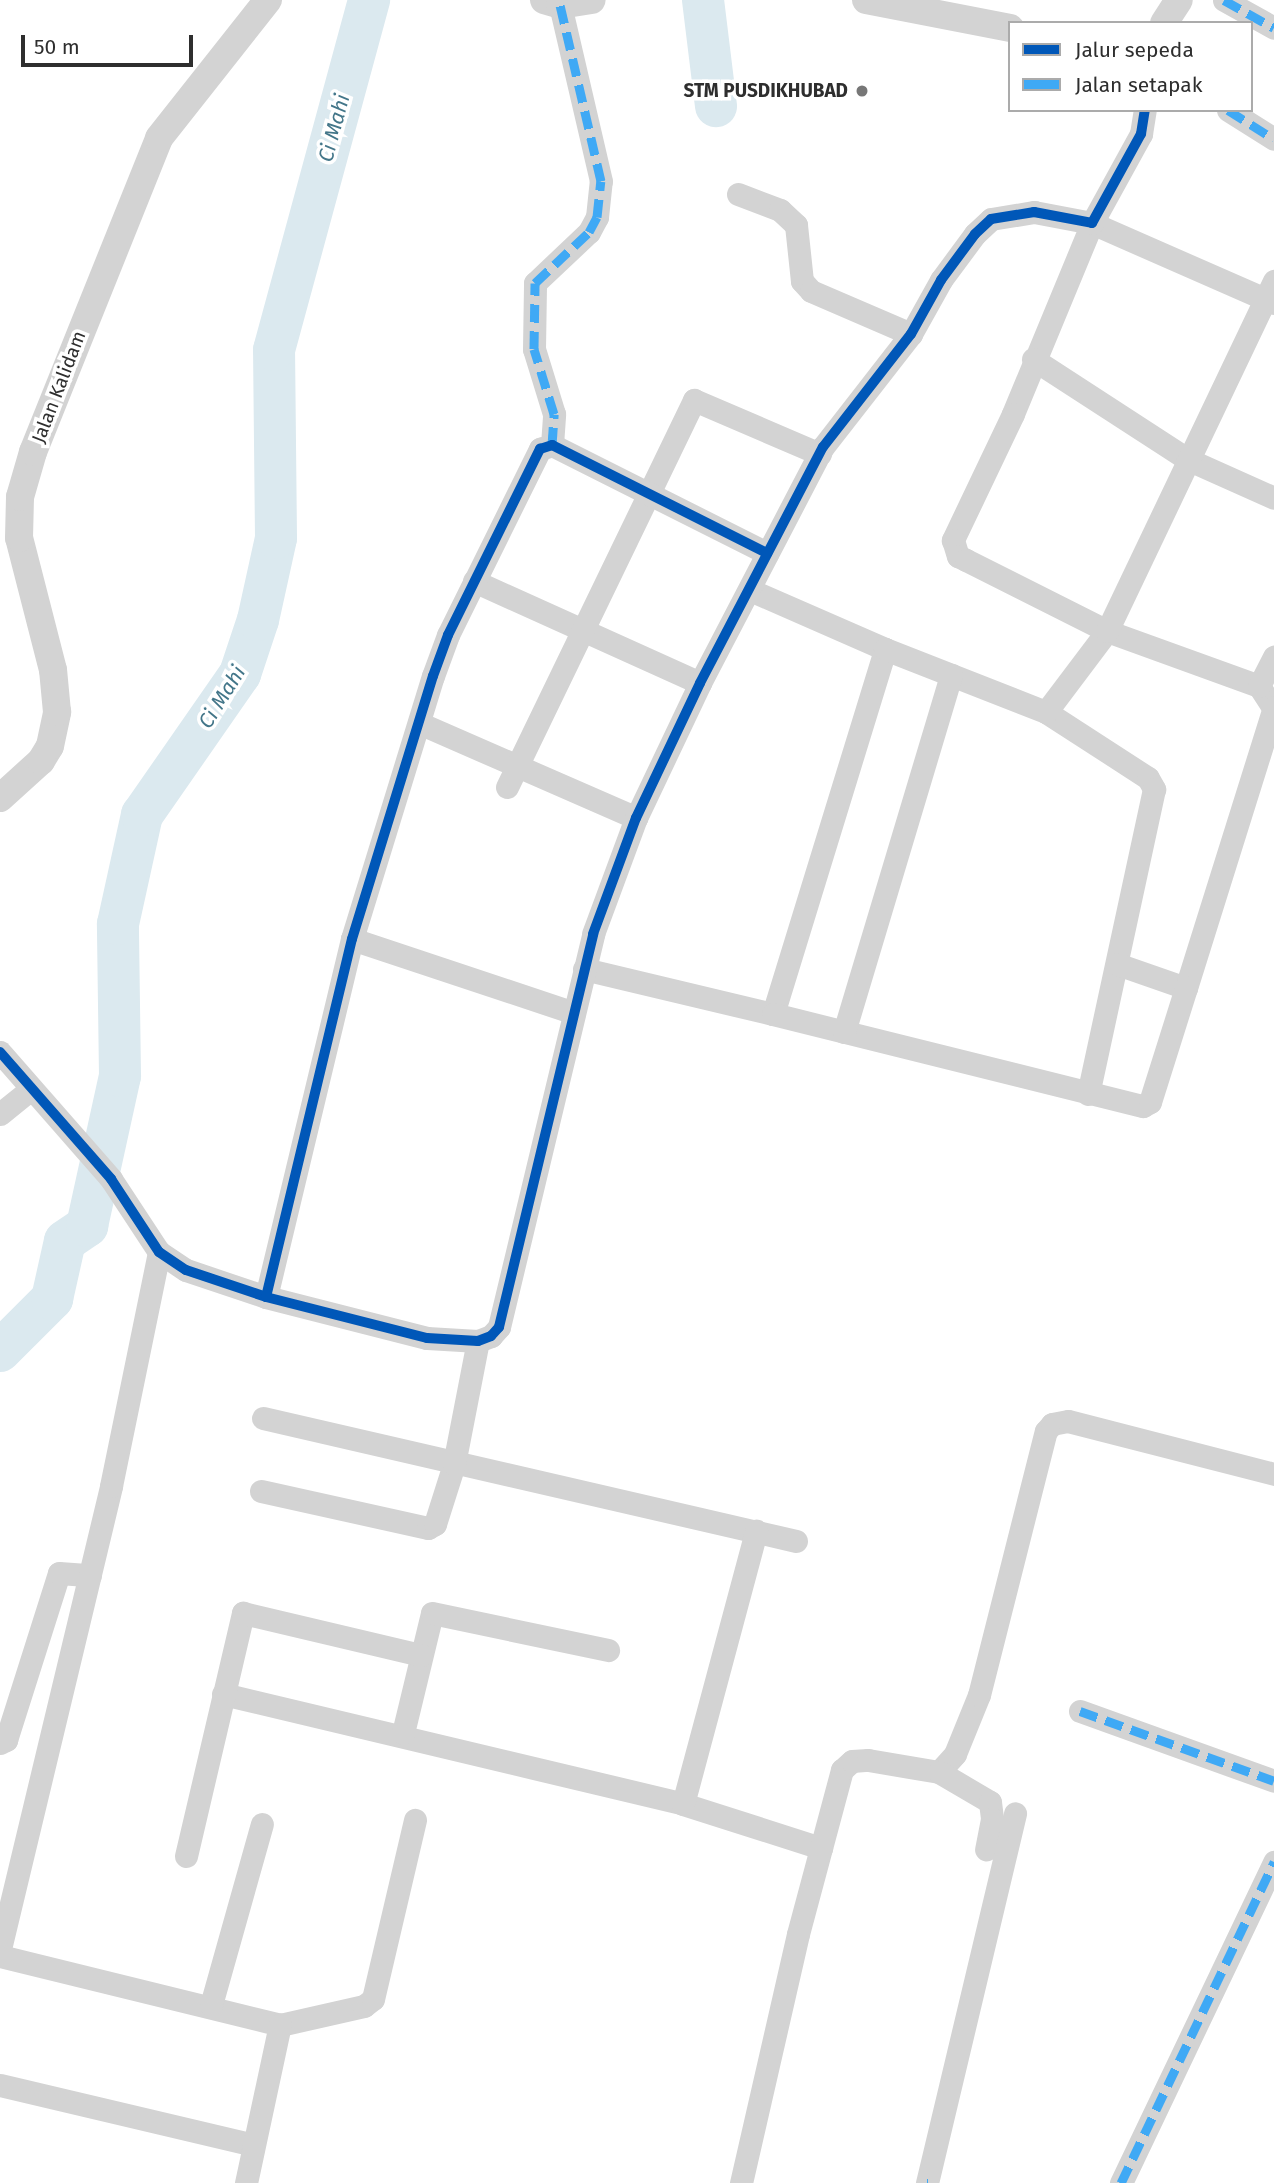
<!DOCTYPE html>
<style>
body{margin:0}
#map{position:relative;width:1274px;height:2183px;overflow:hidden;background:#fff;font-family:"Fira Sans",sans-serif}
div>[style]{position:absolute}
.river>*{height:42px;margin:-21px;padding:0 21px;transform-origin:21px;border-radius:21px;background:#dbe9ef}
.minor>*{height:23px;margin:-11.5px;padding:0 11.5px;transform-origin:11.5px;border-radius:11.5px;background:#d3d3d3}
.tertiary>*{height:28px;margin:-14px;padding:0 14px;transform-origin:14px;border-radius:14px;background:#d3d3d3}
.quiet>*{height:9px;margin-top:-4.5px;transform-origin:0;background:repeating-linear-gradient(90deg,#3fa9f5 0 18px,transparent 0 27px)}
.cycleway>*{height:10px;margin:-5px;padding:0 5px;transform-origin:5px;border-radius:5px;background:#0057b8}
.dots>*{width:19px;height:19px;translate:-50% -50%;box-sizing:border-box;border:4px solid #fff;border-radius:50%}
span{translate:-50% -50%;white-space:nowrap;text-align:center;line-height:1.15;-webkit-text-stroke:7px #fff;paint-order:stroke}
.poi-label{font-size:19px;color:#2e2e2e;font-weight:700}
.right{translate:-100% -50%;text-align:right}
.street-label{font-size:19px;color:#2e2e2e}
.water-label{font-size:21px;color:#437689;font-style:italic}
.legend{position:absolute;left:1008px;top:21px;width:245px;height:91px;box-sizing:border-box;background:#fff;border:2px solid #ababab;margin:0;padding:9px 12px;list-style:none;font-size:21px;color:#2e2e2e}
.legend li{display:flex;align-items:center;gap:14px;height:35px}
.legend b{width:35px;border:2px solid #ababab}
.scale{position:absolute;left:21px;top:35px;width:172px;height:32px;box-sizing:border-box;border:4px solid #2e2e2e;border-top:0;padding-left:9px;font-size:21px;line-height:24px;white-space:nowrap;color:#2e2e2e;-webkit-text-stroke:5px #fff;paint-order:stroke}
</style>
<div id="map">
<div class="river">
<i style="left:703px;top:0;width:107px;rotate:83deg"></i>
<i style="left:0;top:1351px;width:74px;rotate:-45deg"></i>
<i style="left:52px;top:1299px;width:59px;rotate:-77.4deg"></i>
<i style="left:65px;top:1241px;width:27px;rotate:-34deg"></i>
<i style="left:87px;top:1226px;width:154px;rotate:-77.6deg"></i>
<i style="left:120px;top:1076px;width:152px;rotate:-90.8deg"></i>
<i style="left:118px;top:924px;width:112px;rotate:-77.6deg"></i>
<i style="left:142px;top:815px;width:172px;rotate:-55.2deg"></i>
<i style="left:240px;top:674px;width:57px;rotate:-71.6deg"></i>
<i style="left:258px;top:620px;width:84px;rotate:-77.6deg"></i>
<i style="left:276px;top:538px;width:188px;rotate:-90.6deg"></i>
<i style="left:274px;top:350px;width:363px;rotate:-74.8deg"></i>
</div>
<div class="minor">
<i style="left:1224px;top:0;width:57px;rotate:29.2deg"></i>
<i style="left:1228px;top:110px;width:54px;rotate:32.2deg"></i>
<i style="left:738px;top:194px;width:45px;rotate:20.9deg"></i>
<i style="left:780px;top:210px;width:22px;rotate:43deg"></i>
<i style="left:796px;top:225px;width:56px;rotate:83.9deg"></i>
<i style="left:802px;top:281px;width:13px;rotate:48deg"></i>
<i style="left:811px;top:291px;width:109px;rotate:23.3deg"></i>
<i style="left:1274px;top:303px;width:199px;rotate:-156.3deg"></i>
<i style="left:1092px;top:223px;width:207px;rotate:112.5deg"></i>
<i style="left:1013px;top:414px;width:140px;rotate:115.5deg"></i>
<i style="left:953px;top:540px;width:17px;rotate:73deg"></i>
<i style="left:958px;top:556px;width:9px;rotate:27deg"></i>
<i style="left:966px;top:560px;width:158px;rotate:26.7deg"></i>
<i style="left:1107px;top:631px;width:162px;rotate:19.9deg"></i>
<i style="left:1259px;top:686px;width:27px;rotate:57deg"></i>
<i style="left:1033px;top:359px;width:184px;rotate:33deg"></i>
<i style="left:1187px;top:459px;width:95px;rotate:24.1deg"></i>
<i style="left:552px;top:445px;width:31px;rotate:-86deg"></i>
<i style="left:554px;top:414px;width:68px;rotate:-107.1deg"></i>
<i style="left:534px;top:349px;width:66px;rotate:-89.1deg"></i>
<i style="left:535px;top:283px;width:74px;rotate:-43.4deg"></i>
<i style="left:589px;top:232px;width:17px;rotate:-62deg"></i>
<i style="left:597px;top:217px;width:36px;rotate:-84deg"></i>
<i style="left:601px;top:181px;width:181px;rotate:-103.1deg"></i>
<i style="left:474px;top:581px;width:248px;rotate:24.3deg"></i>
<i style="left:750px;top:590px;width:147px;rotate:23.6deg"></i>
<i style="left:1259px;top:686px;width:33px;rotate:-63deg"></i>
<i style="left:1046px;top:712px;width:121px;rotate:32.9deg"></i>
<i style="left:1148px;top:778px;width:13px;rotate:61deg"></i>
<i style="left:1154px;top:789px;width:312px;rotate:102.2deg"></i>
<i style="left:419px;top:723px;width:237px;rotate:23.6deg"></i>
<i style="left:507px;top:787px;width:430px;rotate:-64.2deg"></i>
<i style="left:694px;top:400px;width:137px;rotate:23.2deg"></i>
<i style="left:352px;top:939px;width:234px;rotate:18.4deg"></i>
<i style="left:1117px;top:964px;width:73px;rotate:19.2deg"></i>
<i style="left:1186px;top:988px;width:294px;rotate:-72.6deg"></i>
<i style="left:584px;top:969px;width:194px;rotate:13.4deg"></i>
<i style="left:773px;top:1014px;width:382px;rotate:-72.9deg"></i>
<i style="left:885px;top:649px;width:173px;rotate:21.4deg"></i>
<i style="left:1046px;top:712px;width:101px;rotate:-53deg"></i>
<i style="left:1107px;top:631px;width:388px;rotate:-64.5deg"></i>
<i style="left:773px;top:1014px;width:381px;rotate:14deg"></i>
<i style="left:1143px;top:1106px;width:8px;rotate:-30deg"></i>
<i style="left:1150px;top:1102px;width:120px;rotate:-72.5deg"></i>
<i style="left:844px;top:1032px;width:373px;rotate:-73.3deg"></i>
<i style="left:0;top:1052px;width:169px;rotate:48.8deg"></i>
<i style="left:111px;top:1179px;width:87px;rotate:56.7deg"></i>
<i style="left:159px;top:1252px;width:32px;rotate:34deg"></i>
<i style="left:186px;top:1270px;width:84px;rotate:18.6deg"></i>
<i style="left:266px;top:1297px;width:166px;rotate:14.3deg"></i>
<i style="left:427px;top:1338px;width:51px;rotate:3.4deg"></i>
<i style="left:478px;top:1341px;width:14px;rotate:-21deg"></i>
<i style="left:491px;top:1336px;width:12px;rotate:-48deg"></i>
<i style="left:499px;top:1327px;width:404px;rotate:-76.5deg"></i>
<i style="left:593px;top:934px;width:124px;rotate:-69.7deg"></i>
<i style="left:636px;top:818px;width:149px;rotate:-64.6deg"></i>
<i style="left:700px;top:683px;width:266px;rotate:-62.5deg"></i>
<i style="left:823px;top:447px;width:143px;rotate:-52.1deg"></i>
<i style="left:911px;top:334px;width:62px;rotate:-60.9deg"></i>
<i style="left:941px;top:280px;width:57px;rotate:-53.5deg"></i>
<i style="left:975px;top:234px;width:22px;rotate:-43deg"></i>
<i style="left:991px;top:219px;width:44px;rotate:-9.2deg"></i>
<i style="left:1034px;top:212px;width:59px;rotate:10.7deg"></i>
<i style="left:1092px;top:223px;width:102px;rotate:-61.2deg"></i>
<i style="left:1141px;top:134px;width:24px;rotate:-81deg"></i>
<i style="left:0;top:1114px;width:40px;rotate:-39deg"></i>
<i style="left:266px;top:1297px;width:368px;rotate:-76.5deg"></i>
<i style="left:352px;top:939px;width:275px;rotate:-72.9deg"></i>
<i style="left:433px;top:676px;width:44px;rotate:-69.9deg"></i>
<i style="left:448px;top:635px;width:208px;rotate:-63.7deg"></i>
<i style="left:540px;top:449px;width:13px;rotate:-18deg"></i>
<i style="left:552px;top:445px;width:241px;rotate:26.7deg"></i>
<i style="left:263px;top:1418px;width:547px;rotate:12.99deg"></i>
<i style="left:261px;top:1491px;width:171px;rotate:12.5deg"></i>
<i style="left:428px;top:1528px;width:8px;rotate:-30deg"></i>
<i style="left:435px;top:1524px;width:63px;rotate:-72.4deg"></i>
<i style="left:454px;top:1464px;width:125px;rotate:-79deg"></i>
<i style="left:223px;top:1694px;width:473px;rotate:13.4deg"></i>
<i style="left:683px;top:1804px;width:145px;rotate:17.7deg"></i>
<i style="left:1080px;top:1711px;width:206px;rotate:19.8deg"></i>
<i style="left:403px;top:1733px;width:123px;rotate:-76.4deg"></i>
<i style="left:432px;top:1613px;width:180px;rotate:11.9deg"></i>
<i style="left:0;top:1743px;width:7px;rotate:-27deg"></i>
<i style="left:6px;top:1740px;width:175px;rotate:-72.4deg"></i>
<i style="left:59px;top:1573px;width:31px;rotate:4deg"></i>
<i style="left:939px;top:1772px;width:24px;rotate:-48deg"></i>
<i style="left:955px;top:1754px;width:64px;rotate:-67.9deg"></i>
<i style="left:979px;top:1695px;width:272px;rotate:-75.8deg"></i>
<i style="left:1046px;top:1431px;width:9px;rotate:-49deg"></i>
<i style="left:1052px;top:1424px;width:16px;rotate:-11deg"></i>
<i style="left:1068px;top:1421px;width:213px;rotate:14.4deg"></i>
<i style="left:683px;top:1804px;width:283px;rotate:-75deg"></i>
<i style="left:186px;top:1856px;width:250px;rotate:-76.8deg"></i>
<i style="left:243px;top:1613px;width:183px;rotate:13.3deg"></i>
<i style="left:0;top:1949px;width:476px;rotate:-76.5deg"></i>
<i style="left:111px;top:1486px;width:239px;rotate:-78.4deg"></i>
<i style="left:0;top:1956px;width:288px;rotate:13.8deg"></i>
<i style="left:280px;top:2025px;width:86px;rotate:-12.7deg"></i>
<i style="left:364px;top:2006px;width:11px;rotate:-38deg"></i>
<i style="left:373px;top:1999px;width:184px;rotate:-76.8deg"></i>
<i style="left:211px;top:2005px;width:188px;rotate:-74.3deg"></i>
<i style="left:0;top:2085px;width:260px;rotate:13.3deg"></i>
<i style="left:246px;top:2183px;width:162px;rotate:-77.9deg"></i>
<i style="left:741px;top:2183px;width:255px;rotate:-77.1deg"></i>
<i style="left:798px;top:1934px;width:170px;rotate:-75deg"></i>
<i style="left:842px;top:1770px;width:13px;rotate:-42deg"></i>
<i style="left:852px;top:1761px;width:16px;rotate:-4deg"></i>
<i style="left:868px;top:1760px;width:72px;rotate:9.6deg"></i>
<i style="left:939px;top:1772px;width:59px;rotate:30.5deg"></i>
<i style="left:990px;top:1802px;width:17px;rotate:83deg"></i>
<i style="left:992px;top:1819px;width:31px;rotate:101deg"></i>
<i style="left:927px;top:2183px;width:380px;rotate:-76.6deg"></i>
<i style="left:1121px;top:2183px;width:356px;rotate:-64.5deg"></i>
</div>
<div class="tertiary">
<i style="left:544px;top:0;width:17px;rotate:17deg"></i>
<i style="left:560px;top:5px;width:32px;rotate:-9deg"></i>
<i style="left:866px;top:0;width:147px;rotate:11deg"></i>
<i style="left:1164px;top:23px;width:27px;rotate:-57deg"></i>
<i style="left:0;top:798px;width:55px;rotate:-42.1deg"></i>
<i style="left:41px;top:761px;width:17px;rotate:-59deg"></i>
<i style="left:50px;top:746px;width:35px;rotate:-78deg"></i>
<i style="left:57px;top:712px;width:42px;rotate:-95.4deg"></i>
<i style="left:53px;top:670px;width:136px;rotate:-104.4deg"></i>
<i style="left:19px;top:538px;width:41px;rotate:-88.6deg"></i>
<i style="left:20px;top:497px;width:47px;rotate:-73.9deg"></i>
<i style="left:33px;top:452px;width:338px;rotate:-68.1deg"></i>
<i style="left:159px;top:138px;width:176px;rotate:-51.7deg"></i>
</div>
<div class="quiet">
<i style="left:1224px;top:0;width:57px;rotate:29.2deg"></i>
<i style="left:1228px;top:110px;width:54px;rotate:32.2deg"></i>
<i style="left:552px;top:445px;width:31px;rotate:-86deg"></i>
<i style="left:554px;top:414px;width:68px;rotate:-107.1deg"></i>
<i style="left:534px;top:349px;width:66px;rotate:-89.1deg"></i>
<i style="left:535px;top:283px;width:74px;rotate:-43.4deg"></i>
<i style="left:589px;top:232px;width:17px;rotate:-62deg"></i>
<i style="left:597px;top:217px;width:36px;rotate:-84deg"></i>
<i style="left:601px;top:181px;width:181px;rotate:-103.1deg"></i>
<i style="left:1080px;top:1711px;width:206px;rotate:19.8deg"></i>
<i style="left:927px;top:2183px;width:1px"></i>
<i style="left:1121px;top:2183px;width:356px;rotate:-64.5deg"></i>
</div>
<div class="cycleway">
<i style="left:0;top:1052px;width:169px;rotate:48.8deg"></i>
<i style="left:111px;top:1179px;width:87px;rotate:56.7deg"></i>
<i style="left:159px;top:1252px;width:32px;rotate:34deg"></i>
<i style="left:186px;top:1270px;width:84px;rotate:18.6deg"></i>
<i style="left:266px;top:1297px;width:166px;rotate:14.3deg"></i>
<i style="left:427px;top:1338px;width:51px;rotate:3.4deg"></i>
<i style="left:478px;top:1341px;width:14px;rotate:-21deg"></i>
<i style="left:491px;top:1336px;width:12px;rotate:-48deg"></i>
<i style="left:499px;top:1327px;width:404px;rotate:-76.5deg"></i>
<i style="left:593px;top:934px;width:124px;rotate:-69.7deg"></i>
<i style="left:636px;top:818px;width:149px;rotate:-64.6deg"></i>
<i style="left:700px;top:683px;width:266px;rotate:-62.5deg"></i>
<i style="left:823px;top:447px;width:143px;rotate:-52.1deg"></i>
<i style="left:911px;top:334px;width:62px;rotate:-60.9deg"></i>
<i style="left:941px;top:280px;width:57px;rotate:-53.5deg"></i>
<i style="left:975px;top:234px;width:22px;rotate:-43deg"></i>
<i style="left:991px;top:219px;width:44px;rotate:-9.2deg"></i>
<i style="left:1034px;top:212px;width:59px;rotate:10.7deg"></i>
<i style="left:1092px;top:223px;width:102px;rotate:-61.2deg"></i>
<i style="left:1141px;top:134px;width:24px;rotate:-81deg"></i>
<i style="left:266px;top:1297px;width:368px;rotate:-76.5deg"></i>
<i style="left:352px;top:939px;width:275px;rotate:-72.9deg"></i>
<i style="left:433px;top:676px;width:44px;rotate:-69.9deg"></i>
<i style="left:448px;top:635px;width:208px;rotate:-63.7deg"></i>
<i style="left:540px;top:449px;width:13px;rotate:-18deg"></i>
<i style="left:552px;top:445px;width:241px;rotate:26.7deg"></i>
</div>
<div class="dots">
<i style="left:862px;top:91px;background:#777"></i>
</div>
<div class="poi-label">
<span class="right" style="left:848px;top:91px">STM PUSDIKHUBAD</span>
</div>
<div class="street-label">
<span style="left:59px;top:387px;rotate:-69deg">Jalan Kalidam</span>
</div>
<div class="water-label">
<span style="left:334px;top:128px;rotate:-75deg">Ci Mahi</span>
<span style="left:222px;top:697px;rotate:-58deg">Ci Mahi</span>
</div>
<ul class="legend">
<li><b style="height:9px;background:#0057b8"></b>Jalur sepeda</li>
<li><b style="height:9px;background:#3fa9f5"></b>Jalan setapak</li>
</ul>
<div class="scale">50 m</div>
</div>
